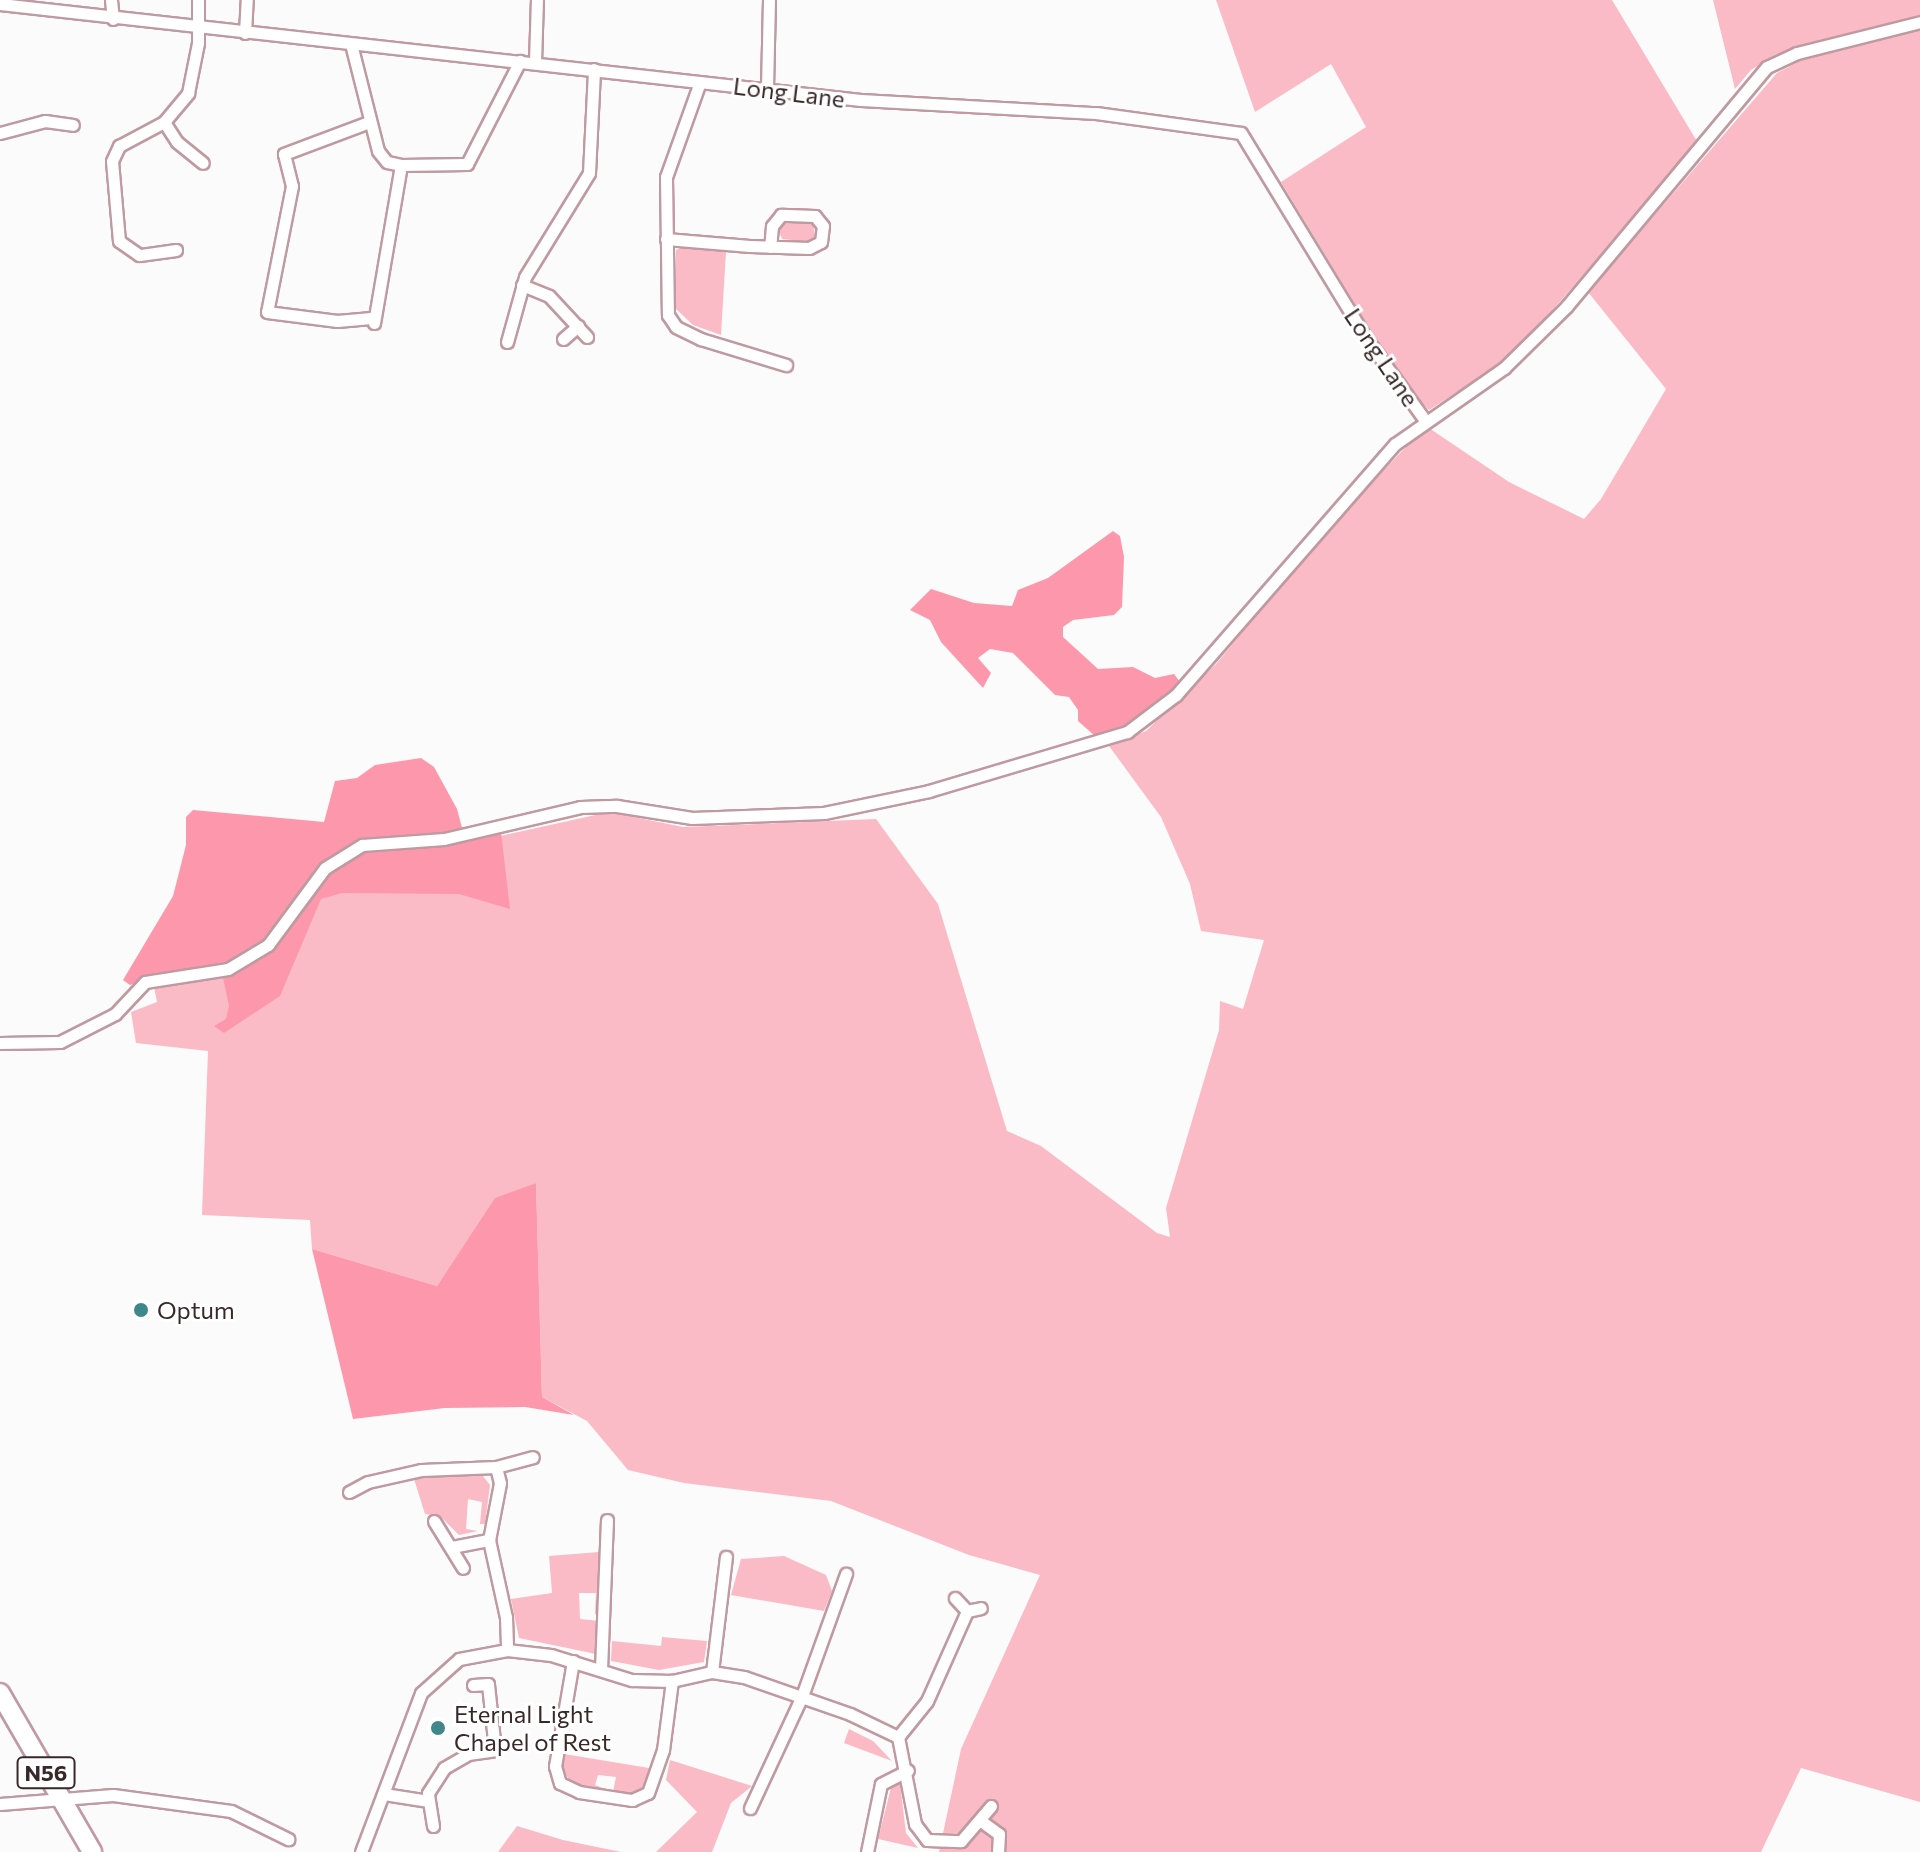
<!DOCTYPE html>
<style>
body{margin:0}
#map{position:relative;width:1920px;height:1852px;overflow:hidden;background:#fbfbfb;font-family:Commissioner,sans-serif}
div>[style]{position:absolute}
.green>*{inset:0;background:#fabbc6}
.forest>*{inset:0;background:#fd97ab}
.roads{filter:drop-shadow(2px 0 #bf9aa0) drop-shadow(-2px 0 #bf9aa0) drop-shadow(0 2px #bf9aa0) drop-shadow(0 -2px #bf9aa0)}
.street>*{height:11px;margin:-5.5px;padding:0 5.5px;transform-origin:5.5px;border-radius:5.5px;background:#fff}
.primary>*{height:18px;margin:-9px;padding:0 9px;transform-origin:9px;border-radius:9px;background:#fff}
.dots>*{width:22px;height:22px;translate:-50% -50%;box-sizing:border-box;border:4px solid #fff;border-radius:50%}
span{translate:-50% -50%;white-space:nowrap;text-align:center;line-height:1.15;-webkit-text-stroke:6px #fff;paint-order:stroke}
.shield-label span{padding:2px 6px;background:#fff;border:2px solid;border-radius:6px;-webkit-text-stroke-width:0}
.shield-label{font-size:22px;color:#37282a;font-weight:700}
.street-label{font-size:24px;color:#37282a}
.poi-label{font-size:24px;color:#37282a}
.left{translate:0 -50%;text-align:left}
</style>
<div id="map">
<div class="green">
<i style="clip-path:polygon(1216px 0,1612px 0,1698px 143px,1530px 336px,1499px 365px,1429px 410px,1403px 383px,1281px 182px,1366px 127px,1331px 64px,1255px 112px)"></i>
<i style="clip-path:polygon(1713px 0,1920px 0,1920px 15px,1775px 55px,1751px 70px,1735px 89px)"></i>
<i style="clip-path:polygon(1920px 29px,1920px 1802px,1801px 1768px,1761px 1852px,939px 1852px,961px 1749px,1040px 1575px,969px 1555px,831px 1501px,684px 1483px,628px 1470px,587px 1421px,542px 1397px,536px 1183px,495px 1199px,437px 1286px,312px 1249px,310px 1220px,202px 1215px,208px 1051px,136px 1043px,131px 1012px,157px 1002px,154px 987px,224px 976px,332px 873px,609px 812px,683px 827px,876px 819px,938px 904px,1007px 1131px,1041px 1146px,1157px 1233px,1170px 1237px,1166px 1208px,1219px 1030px,1220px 1001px,1243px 1009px,1264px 940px,1201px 931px,1190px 884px,1161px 817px,1109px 746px,1146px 731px,1216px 664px,1334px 522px,1426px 426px,1509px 482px,1584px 519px,1601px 499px,1666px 389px,1588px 292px,1777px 73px,1802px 60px)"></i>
<i style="clip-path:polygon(784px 218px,812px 221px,816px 238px,809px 242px,782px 239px,777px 226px)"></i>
<i style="clip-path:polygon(684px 246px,726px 252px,721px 335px,693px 325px,675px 308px,676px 250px)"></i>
<i style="clip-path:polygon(472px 1473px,482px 1475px,490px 1485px,485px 1524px,480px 1524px,482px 1502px,468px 1499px,466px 1529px,478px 1531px,459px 1535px,440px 1516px,425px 1514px,414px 1479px)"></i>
<i style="clip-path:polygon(599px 1552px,600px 1614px,595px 1614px,596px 1593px,579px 1593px,580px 1619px,599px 1621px,596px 1654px,519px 1638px,511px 1599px,552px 1593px,549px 1556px)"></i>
<i style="clip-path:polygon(784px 1556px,826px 1575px,832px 1591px,824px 1611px,731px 1595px,741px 1559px)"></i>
<i style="clip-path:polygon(662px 1637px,707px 1641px,704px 1662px,659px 1670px,611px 1661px,612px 1641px,661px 1646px)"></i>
<i style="clip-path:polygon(849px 1729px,873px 1741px,892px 1761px,844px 1743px)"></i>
<i style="clip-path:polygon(564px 1754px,655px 1769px,649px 1787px,626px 1794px,613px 1792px,616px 1777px,598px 1775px,595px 1785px,610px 1791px,572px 1783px,562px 1770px)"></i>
<i style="clip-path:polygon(670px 1760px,752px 1786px,731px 1803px,712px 1852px,656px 1852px,697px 1812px,666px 1780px)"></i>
<i style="clip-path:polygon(892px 1784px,900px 1784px,906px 1833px,918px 1848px,878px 1839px)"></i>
<i style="clip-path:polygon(517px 1826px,563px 1840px,621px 1852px,498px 1852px)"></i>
</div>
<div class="forest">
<i style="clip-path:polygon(1113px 531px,1120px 536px,1124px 557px,1122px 607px,1114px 615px,1073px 620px,1063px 627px,1063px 637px,1098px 669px,1133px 667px,1155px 678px,1174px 674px,1180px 682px,1148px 712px,1122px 728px,1095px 736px,1078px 721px,1078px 710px,1069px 697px,1055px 695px,1013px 653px,990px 649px,978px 658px,991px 673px,983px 688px,941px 642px,930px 620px,910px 610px,931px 589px,974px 603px,1012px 606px,1018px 590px,1048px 578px)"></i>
<i style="clip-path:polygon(421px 758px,434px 767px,457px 809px,465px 839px,501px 832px,510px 909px,459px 894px,342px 893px,321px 899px,280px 996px,224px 1033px,214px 1026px,226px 1019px,229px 1006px,221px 968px,163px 974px,130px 985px,123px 980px,173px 896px,186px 845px,186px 817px,193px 810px,324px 822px,335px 781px,357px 778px,375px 765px)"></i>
<i style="clip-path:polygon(536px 1183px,542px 1397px,574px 1415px,525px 1407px,445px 1408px,353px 1419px,312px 1249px,437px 1286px,495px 1198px)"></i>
</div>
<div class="roads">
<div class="street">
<i style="left:111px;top:0;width:19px;rotate:84deg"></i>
<i style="left:0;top:4px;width:866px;rotate:6.36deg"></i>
<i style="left:861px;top:100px;width:235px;rotate:3.2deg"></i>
<i style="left:1096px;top:113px;width:146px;rotate:7.9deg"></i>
<i style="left:1241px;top:133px;width:240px;rotate:58.6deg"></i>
<i style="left:1366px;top:338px;width:100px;rotate:54.4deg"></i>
<i style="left:245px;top:33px;width:33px;rotate:-87deg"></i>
<i style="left:351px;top:44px;width:110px;rotate:75.8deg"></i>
<i style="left:378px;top:151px;width:14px;rotate:51deg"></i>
<i style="left:387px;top:162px;width:14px;rotate:12deg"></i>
<i style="left:401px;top:165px;width:66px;rotate:-0.9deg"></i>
<i style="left:467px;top:164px;width:116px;rotate:-62.8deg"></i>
<i style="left:535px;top:62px;width:62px;rotate:-88.2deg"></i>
<i style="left:700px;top:82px;width:101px;rotate:109.7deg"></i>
<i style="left:666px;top:177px;width:138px;rotate:89.2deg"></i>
<i style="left:668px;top:315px;width:14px;rotate:56deg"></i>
<i style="left:676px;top:327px;width:28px;rotate:26deg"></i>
<i style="left:701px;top:339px;width:89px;rotate:17deg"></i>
<i style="left:767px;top:88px;width:88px;rotate:-88.7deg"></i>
<i style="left:164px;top:122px;width:24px;rotate:57deg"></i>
<i style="left:177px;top:142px;width:33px;rotate:39deg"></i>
<i style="left:369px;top:122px;width:91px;rotate:159.4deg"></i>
<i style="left:284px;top:154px;width:33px;rotate:76deg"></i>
<i style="left:292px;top:186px;width:128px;rotate:101.2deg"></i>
<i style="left:267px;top:312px;width:71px;rotate:7.3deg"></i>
<i style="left:337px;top:321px;width:37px;rotate:-5deg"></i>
<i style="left:0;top:133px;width:47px;rotate:-14.9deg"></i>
<i style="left:45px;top:121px;width:28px;rotate:8deg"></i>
<i style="left:666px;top:239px;width:84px;rotate:4.8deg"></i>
<i style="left:750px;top:246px;width:59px;rotate:1.9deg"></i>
<i style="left:809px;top:248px;width:13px;rotate:-27deg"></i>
<i style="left:821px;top:242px;width:16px;rotate:-83deg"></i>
<i style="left:823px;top:226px;width:13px;rotate:-129deg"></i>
<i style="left:815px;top:216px;width:34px;rotate:-178deg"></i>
<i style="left:781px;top:215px;width:14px;rotate:129deg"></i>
<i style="left:772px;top:226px;width:21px;rotate:95deg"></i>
<i style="left:176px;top:250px;width:37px;rotate:172deg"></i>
<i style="left:139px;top:255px;width:24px;rotate:-145deg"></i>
<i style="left:119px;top:241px;width:80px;rotate:-95deg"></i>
<i style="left:112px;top:161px;width:17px;rotate:-65deg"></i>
<i style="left:119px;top:146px;width:51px;rotate:-28.1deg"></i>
<i style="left:164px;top:122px;width:38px;rotate:-50deg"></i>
<i style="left:188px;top:93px;width:51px;rotate:-78.7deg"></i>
<i style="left:198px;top:43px;width:43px;rotate:-90deg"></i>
<i style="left:522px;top:285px;width:29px;rotate:22deg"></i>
<i style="left:549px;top:296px;width:56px;rotate:47.2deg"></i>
<i style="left:374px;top:323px;width:160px;rotate:-80.3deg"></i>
<i style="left:563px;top:339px;width:20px;rotate:-41deg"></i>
<i style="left:507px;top:342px;width:67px;rotate:-74.5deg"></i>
<i style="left:525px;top:277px;width:122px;rotate:-58.4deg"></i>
<i style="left:589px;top:173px;width:104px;rotate:-87.2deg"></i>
<i style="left:0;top:1043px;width:60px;rotate:-1deg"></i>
<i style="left:60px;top:1042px;width:62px;rotate:-27deg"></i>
<i style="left:115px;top:1014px;width:44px;rotate:-46.8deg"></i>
<i style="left:145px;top:982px;width:84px;rotate:-8.9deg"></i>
<i style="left:228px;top:969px;width:47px;rotate:-31deg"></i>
<i style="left:268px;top:945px;width:96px;rotate:-53.5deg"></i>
<i style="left:325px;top:868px;width:44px;rotate:-31.9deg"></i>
<i style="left:362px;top:845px;width:82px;rotate:-4.2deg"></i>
<i style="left:444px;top:839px;width:140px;rotate:-13.2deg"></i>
<i style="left:580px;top:807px;width:37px;rotate:-2deg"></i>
<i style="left:617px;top:806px;width:76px;rotate:9.1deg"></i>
<i style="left:692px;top:818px;width:132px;rotate:-2.2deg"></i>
<i style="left:824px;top:813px;width:107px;rotate:-11.8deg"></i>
<i style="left:929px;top:791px;width:207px;rotate:-16.6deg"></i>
<i style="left:1127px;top:732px;width:61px;rotate:-37.1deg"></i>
<i style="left:1176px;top:695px;width:333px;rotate:-48.9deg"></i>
<i style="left:1395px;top:444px;width:133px;rotate:-34.9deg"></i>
<i style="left:1504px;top:368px;width:87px;rotate:-44.5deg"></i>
<i style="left:1566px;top:307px;width:313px;rotate:-50.1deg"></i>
<i style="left:1767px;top:67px;width:33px;rotate:-25deg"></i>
<i style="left:1797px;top:53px;width:127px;rotate:-14.1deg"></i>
<i style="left:496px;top:1467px;width:16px;rotate:76deg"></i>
<i style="left:500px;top:1483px;width:58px;rotate:100.9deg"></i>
<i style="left:489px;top:1540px;width:79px;rotate:77.6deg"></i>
<i style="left:506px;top:1617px;width:33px;rotate:88deg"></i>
<i style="left:349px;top:1492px;width:21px;rotate:-28deg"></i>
<i style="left:368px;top:1482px;width:54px;rotate:-12.8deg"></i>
<i style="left:421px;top:1470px;width:75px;rotate:-2.3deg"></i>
<i style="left:496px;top:1467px;width:38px;rotate:-15deg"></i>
<i style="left:434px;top:1521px;width:55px;rotate:58.3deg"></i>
<i style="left:452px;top:1547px;width:38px;rotate:-11deg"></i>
<i style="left:955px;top:1598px;width:18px;rotate:47deg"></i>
<i style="left:573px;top:1661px;width:107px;rotate:99.7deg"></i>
<i style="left:555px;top:1766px;width:18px;rotate:74deg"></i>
<i style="left:560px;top:1783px;width:21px;rotate:25deg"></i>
<i style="left:579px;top:1792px;width:54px;rotate:8.6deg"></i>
<i style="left:632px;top:1800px;width:17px;rotate:-24deg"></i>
<i style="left:648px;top:1793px;width:46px;rotate:-70.8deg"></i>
<i style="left:663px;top:1750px;width:70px;rotate:-82.6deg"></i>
<i style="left:601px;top:1669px;width:149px;rotate:-87.7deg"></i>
<i style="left:712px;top:1672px;width:116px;rotate:-83.1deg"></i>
<i style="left:898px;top:1737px;width:46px;rotate:-51.1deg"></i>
<i style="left:927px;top:1701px;width:98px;rotate:-66deg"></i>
<i style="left:967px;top:1611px;width:14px;rotate:-12deg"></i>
<i style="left:384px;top:1794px;width:45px;rotate:9deg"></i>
<i style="left:0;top:1804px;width:113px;rotate:-4.6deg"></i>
<i style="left:113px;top:1795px;width:119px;rotate:7.7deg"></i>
<i style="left:231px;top:1811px;width:64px;rotate:26.2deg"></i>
<i style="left:750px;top:1808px;width:123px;rotate:-65.1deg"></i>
<i style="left:802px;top:1696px;width:130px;rotate:-70.2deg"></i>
<i style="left:981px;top:1821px;width:22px;rotate:36deg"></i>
<i style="left:999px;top:1834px;width:18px;rotate:93deg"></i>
<i style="left:433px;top:1826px;width:33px;rotate:-99deg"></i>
<i style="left:428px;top:1793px;width:30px;rotate:-57deg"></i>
<i style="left:444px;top:1768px;width:28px;rotate:-30deg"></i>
<i style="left:468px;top:1754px;width:27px;rotate:-8deg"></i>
<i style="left:495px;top:1750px;width:66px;rotate:-96.1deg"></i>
<i style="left:488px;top:1684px;width:15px;rotate:176deg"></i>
<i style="left:361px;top:1852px;width:170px;rotate:-69.3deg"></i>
<i style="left:421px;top:1693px;width:51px;rotate:-41.8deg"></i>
<i style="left:459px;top:1659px;width:49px;rotate:-10.6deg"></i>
<i style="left:507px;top:1650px;width:44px;rotate:6.5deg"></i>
<i style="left:551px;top:1655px;width:85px;rotate:17.2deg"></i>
<i style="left:632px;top:1680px;width:40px;rotate:1.4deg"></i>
<i style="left:672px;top:1681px;width:41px;rotate:-12.7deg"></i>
<i style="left:712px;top:1672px;width:32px;rotate:9deg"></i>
<i style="left:744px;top:1677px;width:112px;rotate:19.2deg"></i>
<i style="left:850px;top:1714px;width:53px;rotate:25.6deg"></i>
<i style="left:898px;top:1737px;width:89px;rotate:78.9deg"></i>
<i style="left:915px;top:1824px;width:20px;rotate:53deg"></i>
<i style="left:927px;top:1840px;width:34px;rotate:2deg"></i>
<i style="left:961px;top:1841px;width:46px;rotate:-49.4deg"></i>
<i style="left:867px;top:1852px;width:69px;rotate:-78.4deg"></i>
<i style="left:881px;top:1784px;width:30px;rotate:-27deg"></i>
</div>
<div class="primary">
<i style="left:0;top:1693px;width:184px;rotate:59.9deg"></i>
</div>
</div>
<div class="dots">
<i style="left:141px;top:1310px;background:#3f878a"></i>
<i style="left:438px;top:1728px;background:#3f878a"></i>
</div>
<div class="shield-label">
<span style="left:46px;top:1773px">N56</span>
</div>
<div class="street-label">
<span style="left:789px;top:92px;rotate:7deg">Long Lane</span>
<span style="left:1382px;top:357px;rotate:56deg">Long Lane</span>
</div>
<div class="poi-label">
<span class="left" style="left:157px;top:1310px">Optum</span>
<span class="left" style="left:454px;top:1728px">Eternal Light<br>Chapel of Rest</span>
</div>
</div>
